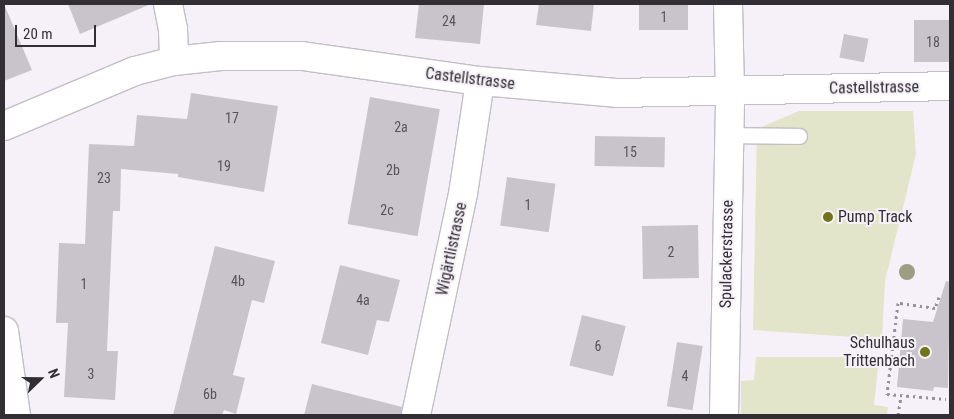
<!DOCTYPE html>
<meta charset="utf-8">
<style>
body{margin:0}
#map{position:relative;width:954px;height:419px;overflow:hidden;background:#f6f1f9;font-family:"Roboto Condensed",sans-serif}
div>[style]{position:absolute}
.green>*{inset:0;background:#e2e5c9}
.building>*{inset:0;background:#c9c4cc;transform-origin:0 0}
.path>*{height:3px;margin-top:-1.5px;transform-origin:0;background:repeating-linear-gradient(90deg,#959197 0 2.5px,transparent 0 6.5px)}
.roads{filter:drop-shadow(1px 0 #c3bec6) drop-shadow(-1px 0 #c3bec6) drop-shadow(0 1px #c3bec6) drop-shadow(0 -1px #c3bec6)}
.service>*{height:15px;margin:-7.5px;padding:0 7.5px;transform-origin:7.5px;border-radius:7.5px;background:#fff}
.minor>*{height:28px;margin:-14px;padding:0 14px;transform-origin:14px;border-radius:14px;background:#fff}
.tertiary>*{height:28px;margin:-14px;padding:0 14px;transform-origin:14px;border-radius:14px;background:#fff}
.trees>*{width:16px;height:16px;margin:-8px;border-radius:50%;background:#9e9d83}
.dots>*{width:14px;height:14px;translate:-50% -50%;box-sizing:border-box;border:2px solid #f6f1f9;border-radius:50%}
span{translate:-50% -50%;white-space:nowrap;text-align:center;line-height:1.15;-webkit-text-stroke:4px #f6f1f9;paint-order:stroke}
.number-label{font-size:14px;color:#575459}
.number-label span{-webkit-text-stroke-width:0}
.street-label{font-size:16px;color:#312f33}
.poi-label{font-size:16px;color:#312f33}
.left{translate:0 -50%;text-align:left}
.right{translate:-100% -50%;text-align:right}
.frame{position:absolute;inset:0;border:5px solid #312f33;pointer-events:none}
.north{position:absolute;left:15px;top:354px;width:50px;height:50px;-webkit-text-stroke:4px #f6f1f9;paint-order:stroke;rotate:68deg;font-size:14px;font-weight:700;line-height:20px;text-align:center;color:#312f33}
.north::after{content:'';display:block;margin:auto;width:18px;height:22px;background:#312f33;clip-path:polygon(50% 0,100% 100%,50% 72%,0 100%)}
.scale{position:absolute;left:15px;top:25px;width:81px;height:22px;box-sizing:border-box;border:2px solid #312f33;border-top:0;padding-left:6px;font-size:15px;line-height:18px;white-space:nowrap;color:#312f33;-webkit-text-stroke:4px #f6f1f9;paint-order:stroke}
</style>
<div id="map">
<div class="green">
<i style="clip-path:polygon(799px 111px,913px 111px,916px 154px,885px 281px,882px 339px,753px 330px,757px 129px)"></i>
<i style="clip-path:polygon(756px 357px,879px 357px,874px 405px,888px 407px,887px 415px,741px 415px,741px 381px,754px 380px)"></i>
</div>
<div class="building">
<i style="clip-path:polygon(4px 4px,32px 70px,4px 81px)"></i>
<i style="clip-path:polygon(68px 4px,151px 4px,80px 34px)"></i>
<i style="clip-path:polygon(419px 4px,484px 4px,480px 44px,415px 38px)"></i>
<i style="clip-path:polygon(539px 4px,594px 4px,591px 31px,536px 25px)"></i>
<i style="left:639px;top:4px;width:49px;height:26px"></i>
<i style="left:950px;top:20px;width:42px;height:36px;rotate:90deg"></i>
<i style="left:844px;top:34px;width:25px;height:24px;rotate:11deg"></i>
<i style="clip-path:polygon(191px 93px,278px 106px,264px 192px,178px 177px,178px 174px,121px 169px,120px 211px,113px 211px,107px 351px,118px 351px,115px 400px,64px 397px,68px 323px,56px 323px,59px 243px,85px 244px,89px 144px,134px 146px,137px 115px,187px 119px)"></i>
<i style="left:370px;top:97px;width:71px;height:129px;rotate:10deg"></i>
<i style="left:595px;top:136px;width:70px;height:30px;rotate:1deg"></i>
<i style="left:507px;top:177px;width:49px;height:49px;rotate:8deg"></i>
<i style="left:698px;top:225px;width:53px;height:56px;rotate:89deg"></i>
<i style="clip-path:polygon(215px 246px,275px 261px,264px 303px,252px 300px,233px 375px,245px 378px,236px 414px,224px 410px,222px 415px,173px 415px)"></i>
<i style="clip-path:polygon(340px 265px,400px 280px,389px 322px,377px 320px,368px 355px,321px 343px)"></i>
<i style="clip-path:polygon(946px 281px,950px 282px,948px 388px,934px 387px,933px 391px,897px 387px,903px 319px,933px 322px)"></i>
<i style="left:582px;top:315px;width:45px;height:52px;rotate:14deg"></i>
<i style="left:677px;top:342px;width:26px;height:65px;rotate:9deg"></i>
<i style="clip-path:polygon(312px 384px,402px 407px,401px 415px,304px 415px)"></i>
</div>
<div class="path">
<i style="left:939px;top:297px;width:12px;rotate:110deg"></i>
<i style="left:935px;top:308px;width:37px;rotate:-172deg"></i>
<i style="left:898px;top:303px;width:92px;rotate:96.9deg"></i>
<i style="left:887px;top:394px;width:59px;rotate:4.8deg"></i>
<i style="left:898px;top:415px;width:19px;rotate:-81deg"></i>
</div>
<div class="roads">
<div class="service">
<i style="left:729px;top:135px;width:70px;rotate:0.8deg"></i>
</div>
<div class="minor">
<i style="left:168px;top:4px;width:25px;rotate:79deg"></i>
<i style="left:173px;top:29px;width:32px;rotate:88deg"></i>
<i style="left:4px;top:331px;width:85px;rotate:81.9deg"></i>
<i style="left:416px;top:415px;width:226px;rotate:-78deg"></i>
<i style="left:463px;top:194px;width:114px;rotate:-81.4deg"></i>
<i style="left:724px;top:415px;width:323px;rotate:-88.9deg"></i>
<i style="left:730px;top:92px;width:88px;rotate:-91.3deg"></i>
</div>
<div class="tertiary">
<i style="left:4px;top:126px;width:142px;rotate:-22.8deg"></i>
<i style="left:135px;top:71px;width:40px;rotate:-14.4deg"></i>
<i style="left:174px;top:61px;width:47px;rotate:-6.1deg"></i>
<i style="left:221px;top:56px;width:81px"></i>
<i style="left:302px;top:56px;width:180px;rotate:8deg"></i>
<i style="left:480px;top:81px;width:139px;rotate:5deg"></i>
<i style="left:618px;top:93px;width:332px;rotate:-1.2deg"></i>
</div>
</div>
<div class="trees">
<i style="left:907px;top:272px"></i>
</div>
<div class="dots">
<i style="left:828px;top:217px;background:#70741a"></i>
<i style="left:925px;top:352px;background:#70741a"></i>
</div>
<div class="number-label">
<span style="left:664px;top:17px">1</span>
<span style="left:449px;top:21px">24</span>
<span style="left:933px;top:42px">18</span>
<span style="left:232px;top:118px">17</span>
<span style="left:401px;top:127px">2a</span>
<span style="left:630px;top:152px">15</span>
<span style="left:224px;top:166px">19</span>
<span style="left:393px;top:170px">2b</span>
<span style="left:104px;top:178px">23</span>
<span style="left:528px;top:205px">1</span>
<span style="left:387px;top:210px">2c</span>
<span style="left:671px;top:252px">2</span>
<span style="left:238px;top:281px">4b</span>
<span style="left:84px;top:284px">1</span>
<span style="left:363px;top:300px">4a</span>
<span style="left:598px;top:346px">6</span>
<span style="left:91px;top:374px">3</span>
<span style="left:685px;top:376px">4</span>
<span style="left:210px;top:394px">6b</span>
</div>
<div class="street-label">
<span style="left:470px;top:79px;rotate:7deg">Castellstrasse</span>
<span style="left:874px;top:88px;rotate:-1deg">Castellstrasse</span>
<span style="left:452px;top:249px;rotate:-78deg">Wigärtlistrasse</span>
<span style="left:727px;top:254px;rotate:-89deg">Spulackerstrasse</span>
</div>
<div class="poi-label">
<span class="left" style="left:838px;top:217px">Pump Track</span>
<span class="right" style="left:915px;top:352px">Schulhaus<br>Trittenbach</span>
</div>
<div class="frame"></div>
<div class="north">N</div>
<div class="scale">20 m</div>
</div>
